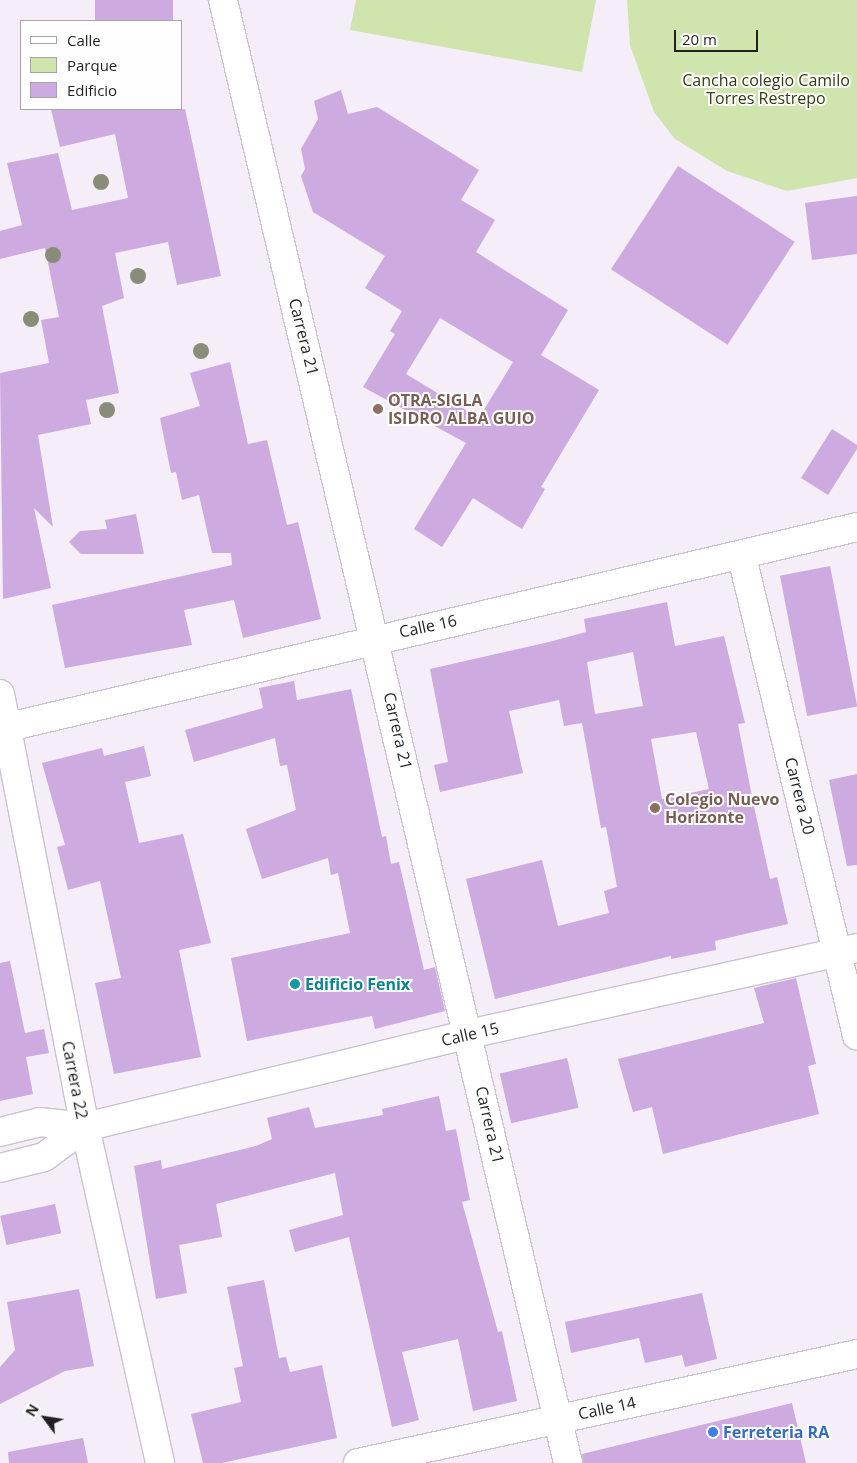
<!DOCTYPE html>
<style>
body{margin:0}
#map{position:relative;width:857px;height:1463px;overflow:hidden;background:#f5edf8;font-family:"Open Sans",sans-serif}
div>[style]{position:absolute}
.green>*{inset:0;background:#d0e4ad}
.building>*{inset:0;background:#cdaadf;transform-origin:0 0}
.roads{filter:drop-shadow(1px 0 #cac3ce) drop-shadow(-1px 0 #cac3ce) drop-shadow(0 1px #cac3ce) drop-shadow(0 -1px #cac3ce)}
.minor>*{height:28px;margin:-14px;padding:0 14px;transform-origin:14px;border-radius:14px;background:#fff}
.trees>*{width:16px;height:16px;margin:-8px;border-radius:50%;background:#898c79}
.dots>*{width:14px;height:14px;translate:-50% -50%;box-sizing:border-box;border:2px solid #fefefe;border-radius:50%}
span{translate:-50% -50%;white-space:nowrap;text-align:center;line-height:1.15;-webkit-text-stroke:4px #fefefe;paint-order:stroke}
.park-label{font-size:16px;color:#313d11}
.street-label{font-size:16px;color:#221f23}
.education-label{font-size:16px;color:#785e54;font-weight:700}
.left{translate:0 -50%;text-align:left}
.culture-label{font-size:16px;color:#0d838f;font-weight:700}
.shop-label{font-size:16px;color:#366cbe;font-weight:700}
.legend{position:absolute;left:20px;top:20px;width:162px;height:90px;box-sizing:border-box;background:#fefefe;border:1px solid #a6a5a6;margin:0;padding:6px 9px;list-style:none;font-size:15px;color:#221f23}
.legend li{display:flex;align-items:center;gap:10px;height:25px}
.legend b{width:25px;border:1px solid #a6a5a6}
.north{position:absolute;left:20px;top:1393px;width:50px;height:50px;-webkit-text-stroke:4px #fefefe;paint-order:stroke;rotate:301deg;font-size:14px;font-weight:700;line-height:20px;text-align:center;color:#221f23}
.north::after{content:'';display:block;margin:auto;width:18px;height:22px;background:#221f23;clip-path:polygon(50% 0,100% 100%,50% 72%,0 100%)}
.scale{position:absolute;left:674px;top:30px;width:84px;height:22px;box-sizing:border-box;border:2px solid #221f23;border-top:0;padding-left:6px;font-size:15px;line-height:18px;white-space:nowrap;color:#221f23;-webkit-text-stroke:4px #fefefe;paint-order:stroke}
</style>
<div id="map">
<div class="green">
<i style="clip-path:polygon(356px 0,596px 0,582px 72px,350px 30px)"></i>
<i style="clip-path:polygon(627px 0,857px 0,857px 178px,787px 191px,727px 171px,675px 139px,654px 112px,630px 45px)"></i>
</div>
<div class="building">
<i style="left:95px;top:0;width:78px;height:22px"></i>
<i style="clip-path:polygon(evenodd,341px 90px,348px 114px,377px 107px,479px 170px,461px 200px,495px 220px,476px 252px,568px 310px,541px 355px,599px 390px,541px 487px,545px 489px,522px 529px,473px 498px,442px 547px,414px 529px,466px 443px,363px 387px,395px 334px,390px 331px,402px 311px,365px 288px,385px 256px,313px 212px,301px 176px,305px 169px,301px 149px,318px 119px,314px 101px,341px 90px,440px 318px,513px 362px,479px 418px,406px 374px,440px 318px)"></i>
<i style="clip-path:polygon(51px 109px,185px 109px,221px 276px,177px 285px,168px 242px,115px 253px,124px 298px,102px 306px,119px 393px,86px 400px,91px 424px,38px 435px,53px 527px,34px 508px,51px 588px,3px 599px,0 373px,49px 363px,41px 320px,59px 317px,45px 248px,0 259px,0 231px,22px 225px,7px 163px,58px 153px,72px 210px,128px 198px,115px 134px,60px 147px)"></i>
<i style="left:678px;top:166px;width:139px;height:123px;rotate:33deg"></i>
<i style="clip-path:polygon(857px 196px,857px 254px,812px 260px,805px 203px)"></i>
<i style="clip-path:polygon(230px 362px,248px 444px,267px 440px,287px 525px,298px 522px,321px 619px,243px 638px,234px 600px,184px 610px,192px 645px,65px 668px,52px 605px,232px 565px,231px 553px,212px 553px,199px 495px,182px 500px,176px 472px,171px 473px,160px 418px,200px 406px,190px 373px)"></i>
<i style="clip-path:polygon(832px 429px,857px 445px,857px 449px,828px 495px,801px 478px)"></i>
<i style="clip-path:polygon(136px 514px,144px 554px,81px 554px,69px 542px,80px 531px,107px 529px,105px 520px)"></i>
<i style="left:830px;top:566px;width:143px;height:51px;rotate:79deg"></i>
<i style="clip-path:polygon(evenodd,667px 602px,675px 646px,724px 636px,745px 723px,738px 724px,753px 802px,770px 879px,777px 877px,788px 924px,715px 941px,716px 950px,671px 959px,671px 956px,495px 999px,466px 879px,542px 860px,558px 926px,609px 913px,604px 891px,617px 887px,606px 827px,601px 828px,582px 723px,564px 726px,559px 700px,509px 711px,523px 773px,440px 792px,434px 765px,448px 762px,430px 669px,549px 642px,586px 632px,584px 619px,667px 602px,633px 652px,643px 706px,595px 714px,587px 662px,633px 652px,667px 602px,696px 732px,709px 789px,662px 799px,651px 739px,696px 732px)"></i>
<i style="clip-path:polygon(294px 681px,297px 700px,351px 689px,382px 837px,386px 836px,391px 864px,399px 862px,424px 970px,435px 967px,445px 1011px,375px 1029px,372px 1016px,247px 1041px,231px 958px,350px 933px,338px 873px,331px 875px,328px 858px,262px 879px,246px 829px,296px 810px,287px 765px,280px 766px,275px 738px,194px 762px,185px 730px,263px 708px,259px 688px)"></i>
<i style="clip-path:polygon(144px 746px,151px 776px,125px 782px,139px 843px,183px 834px,211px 943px,179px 950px,201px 1057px,114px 1074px,95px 983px,121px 978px,100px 881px,68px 890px,57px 847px,65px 845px,42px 763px,102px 748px,104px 756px)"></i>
<i style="clip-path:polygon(857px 774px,857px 865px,847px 866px,829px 780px)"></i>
<i style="clip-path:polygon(10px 961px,25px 1033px,44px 1029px,49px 1053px,26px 1057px,33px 1094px,0 1101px,0 963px)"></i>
<i style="clip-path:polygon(796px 978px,816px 1064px,808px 1066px,819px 1114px,663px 1154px,652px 1107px,633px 1112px,618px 1059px,764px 1023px,754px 988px)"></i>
<i style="left:567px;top:1058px;width:51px;height:69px;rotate:77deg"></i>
<i style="clip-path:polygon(439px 1096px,446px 1131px,456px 1129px,470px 1200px,462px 1202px,498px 1332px,502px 1331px,517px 1401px,473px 1411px,458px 1339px,402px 1352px,419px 1420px,392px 1427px,349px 1237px,295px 1252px,289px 1230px,343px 1215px,335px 1173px,216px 1204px,222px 1237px,179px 1245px,187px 1293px,156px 1299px,134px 1166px,161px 1160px,162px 1169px,256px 1146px,272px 1139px,267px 1118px,309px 1107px,315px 1128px,383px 1115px,382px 1109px)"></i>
<i style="left:55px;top:1204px;width:30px;height:56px;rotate:78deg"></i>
<i style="clip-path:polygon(264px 1280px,279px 1358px,286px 1357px,290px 1372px,322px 1365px,337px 1438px,222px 1463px,203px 1463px,191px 1414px,241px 1402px,234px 1368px,243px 1366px,227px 1287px)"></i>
<i style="clip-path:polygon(79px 1289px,94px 1366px,65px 1371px,0 1404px,0 1367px,15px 1350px,7px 1302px)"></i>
<i style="clip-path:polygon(702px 1293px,717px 1359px,685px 1367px,682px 1355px,645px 1363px,639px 1338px,571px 1353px,565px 1322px)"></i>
<i style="clip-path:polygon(792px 1403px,806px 1463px,583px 1463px,582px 1454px)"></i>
<i style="clip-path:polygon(83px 1438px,88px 1463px,9px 1463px,8px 1452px)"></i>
</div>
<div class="roads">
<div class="minor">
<i style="left:223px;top:0;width:1503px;rotate:76.73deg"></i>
<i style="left:742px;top:557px;width:492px;rotate:76.5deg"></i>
<i style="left:0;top:694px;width:441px;rotate:78.9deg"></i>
<i style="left:85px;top:1127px;width:344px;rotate:77.4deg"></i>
<i style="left:0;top:729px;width:880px;rotate:-13.26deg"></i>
<i style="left:0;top:1132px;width:41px;rotate:-14deg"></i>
<i style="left:40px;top:1122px;width:45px;rotate:6.3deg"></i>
<i style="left:85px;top:1127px;width:395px;rotate:-13.6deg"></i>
<i style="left:469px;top:1034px;width:397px;rotate:-12.5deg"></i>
<i style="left:0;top:1168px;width:45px;rotate:-14deg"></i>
<i style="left:44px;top:1157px;width:51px;rotate:-36.2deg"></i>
<i style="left:358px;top:1463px;width:511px;rotate:-12.32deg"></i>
</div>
</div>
<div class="trees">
<i style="left:101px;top:182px"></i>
<i style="left:53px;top:255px"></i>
<i style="left:138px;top:276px"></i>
<i style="left:31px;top:319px"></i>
<i style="left:201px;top:351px"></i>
<i style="left:107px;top:410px"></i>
</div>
<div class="dots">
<i style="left:378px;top:409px;background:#8d6e63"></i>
<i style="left:655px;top:808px;background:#8d6e63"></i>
<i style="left:295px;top:984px;background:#0f9aa8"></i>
<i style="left:713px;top:1432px;background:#3f7fe0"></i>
</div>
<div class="park-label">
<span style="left:766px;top:89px">Cancha colegio Camilo<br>Torres Restrepo</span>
</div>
<div class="street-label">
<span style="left:304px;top:337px;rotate:76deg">Carrera 21</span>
<span style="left:428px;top:626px;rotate:-12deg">Calle 16</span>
<span style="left:398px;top:731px;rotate:77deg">Carrera 21</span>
<span style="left:800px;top:796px;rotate:76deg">Carrera 20</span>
<span style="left:470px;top:1034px;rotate:-13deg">Calle 15</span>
<span style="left:75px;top:1080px;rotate:79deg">Carrera 22</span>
<span style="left:490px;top:1125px;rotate:77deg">Carrera 21</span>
<span style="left:607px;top:1408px;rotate:-12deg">Calle 14</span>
</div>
<div class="education-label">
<span class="left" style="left:388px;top:409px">OTRA-SIGLA<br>ISIDRO ALBA GUIO</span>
<span class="left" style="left:665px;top:808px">Colegio Nuevo<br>Horizonte</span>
</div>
<div class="culture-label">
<span class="left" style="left:305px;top:984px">Edificio Fenix</span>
</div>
<div class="shop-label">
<span class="left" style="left:723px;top:1432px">Ferreteria RA</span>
</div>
<ul class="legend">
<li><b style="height:6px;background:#fff"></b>Calle</li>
<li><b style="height:14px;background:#d0e4ad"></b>Parque</li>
<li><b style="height:14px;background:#cdaadf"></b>Edificio</li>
</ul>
<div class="north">N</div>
<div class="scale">20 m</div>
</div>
